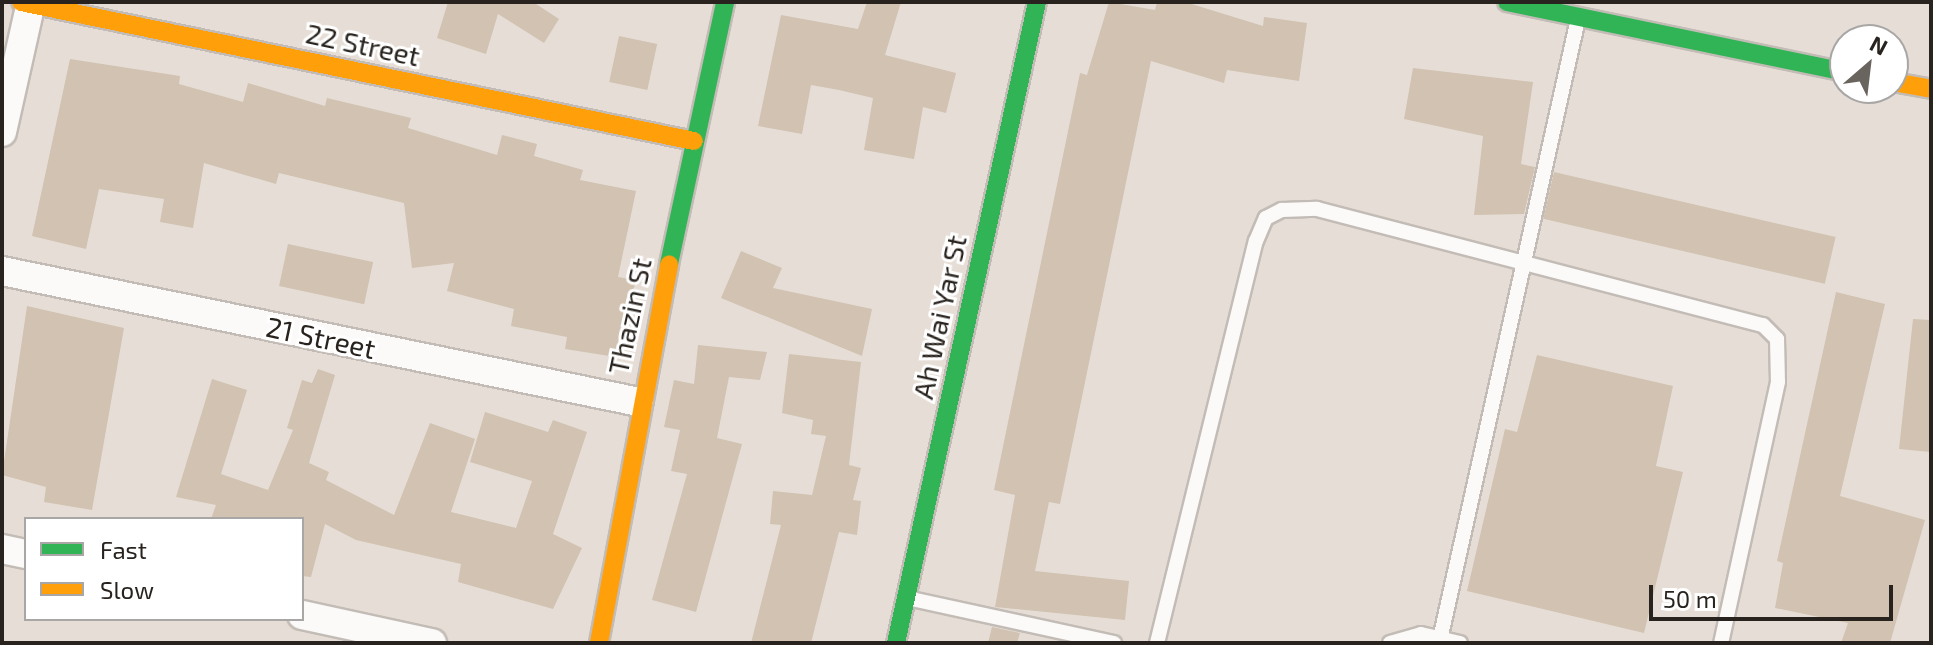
<!DOCTYPE html>
<style>
body{margin:0}
#map{position:relative;width:1933px;height:645px;overflow:hidden;background:#e6ded6;font-family:"Exo 2",sans-serif}
div>[style]{position:absolute}
.building>*{inset:0;background:#d1c2b1;transform-origin:0 0}
.roads{filter:drop-shadow(2px 0 #c3bcb6) drop-shadow(-2px 0 #c3bcb6) drop-shadow(0 2px #c3bcb6) drop-shadow(0 -2px #c3bcb6)}
.lane>*{height:14px;margin:-7px;padding:0 7px;transform-origin:7px;border-radius:7px;background:#fbfaf9}
.street>*{height:28px;margin:-14px;padding:0 14px;transform-origin:14px;border-radius:14px;background:#fbfaf9}
.fast>*{height:18px;margin:-9px;padding:0 9px;transform-origin:9px;border-radius:9px;background:#30b455}
.slow>*{height:18px;margin:-9px;padding:0 9px;transform-origin:9px;border-radius:9px;background:#ff9f0a}
span{translate:-50% -50%;white-space:nowrap;text-align:center;line-height:1.15;-webkit-text-stroke:6px #fff;paint-order:stroke}
.street-label{font-size:28px;color:#28231e}
.frame{position:absolute;inset:0;border:4px solid #28231e;pointer-events:none}
.legend{position:absolute;left:24px;top:517px;width:280px;height:104px;box-sizing:border-box;background:#fff;border:2px solid #a9a7a5;margin:0;padding:10px 14px;list-style:none;font-size:24px;color:#28231e}
.legend li{display:flex;align-items:center;gap:16px;height:40px}
.legend b{width:40px;border:2px solid #a9a7a5}
.north{position:absolute;left:1829px;top:24px;width:80px;height:80px;box-sizing:border-box;background:#fff;border:2px solid #a9a7a5;border-radius:50%;rotate:28deg;font-size:22px;font-weight:700;line-height:32px;text-align:center;color:#28231e}
.north::after{content:'';display:block;margin:auto;width:28px;height:36px;background:#6a645e;clip-path:polygon(50% 0,100% 100%,50% 72%,0 100%)}
.scale{position:absolute;left:1649px;top:585px;width:244px;height:36px;box-sizing:border-box;border:4px solid #28231e;border-top:0;padding-left:10px;font-size:24px;line-height:28px;white-space:nowrap;color:#28231e;-webkit-text-stroke:6px #fff;paint-order:stroke}
</style>
<div id="map">
<div class="building">
<i style="clip-path:polygon(448px 2px,533px 2px,559px 19px,544px 43px,498px 14px,486px 54px,437px 38px)"></i>
<i style="clip-path:polygon(867px 2px,901px 2px,885px 55px,956px 73px,946px 113px,923px 107px,914px 159px,864px 150px,873px 98px,839px 90px,811px 85px,802px 134px,758px 126px,781px 15px,858px 29px)"></i>
<i style="clip-path:polygon(1109px 2px,1155px 10px,1157px 2px,1185px 2px,1263px 26px,1264px 17px,1307px 23px,1299px 81px,1227px 70px,1224px 83px,1151px 61px,1060px 504px,1049px 502px,1035px 571px,1129px 581px,1125px 620px,995px 607px,1015px 495px,994px 490px,1080px 73px,1087px 75px)"></i>
<i style="left:619px;top:36px;width:39px;height:47px;rotate:12deg"></i>
<i style="clip-path:polygon(70px 59px,180px 76px,179px 84px,243px 102px,248px 83px,325px 106px,327px 98px,411px 118px,408px 128px,497px 155px,502px 135px,537px 144px,534px 156px,583px 170px,580px 180px,636px 191px,618px 277px,636px 280px,616px 357px,565px 349px,567px 337px,511px 326px,514px 309px,447px 291px,454px 263px,412px 268px,404px 203px,279px 173px,276px 184px,204px 163px,193px 228px,160px 222px,164px 199px,99px 189px,86px 249px,32px 236px)"></i>
<i style="clip-path:polygon(1413px 68px,1533px 82px,1521px 164px,1535px 167px,1524px 214px,1474px 215px,1483px 136px,1404px 119px)"></i>
<i style="left:1554px;top:172px;width:289px;height:48px;rotate:13deg"></i>
<i style="left:288px;top:244px;width:87px;height:43px;rotate:12deg"></i>
<i style="clip-path:polygon(741px 251px,782px 268px,773px 288px,872px 309px,862px 356px,721px 298px)"></i>
<i style="clip-path:polygon(1836px 292px,1885px 304px,1840px 496px,1925px 520px,1890px 643px,1841px 643px,1848px 623px,1775px 608px,1783px 563px,1777px 561px)"></i>
<i style="clip-path:polygon(27px 306px,124px 328px,92px 510px,44px 502px,46px 487px,2px 475px)"></i>
<i style="clip-path:polygon(1913px 319px,1931px 320px,1931px 452px,1899px 449px)"></i>
<i style="clip-path:polygon(698px 345px,767px 352px,760px 380px,729px 377px,717px 438px,742px 444px,696px 612px,652px 600px,687px 474px,671px 471px,680px 430px,664px 427px,674px 380px,694px 384px)"></i>
<i style="clip-path:polygon(789px 354px,861px 362px,849px 465px,861px 468px,853px 500px,861px 501px,857px 535px,839px 532px,811px 643px,751px 643px,781px 525px,770px 524px,773px 491px,812px 495px,826px 436px,811px 434px,813px 420px,782px 413px)"></i>
<i style="clip-path:polygon(1537px 355px,1673px 386px,1656px 466px,1683px 472px,1644px 633px,1467px 591px,1505px 429px,1517px 432px)"></i>
<i style="clip-path:polygon(318px 369px,335px 375px,309px 463px,329px 472px,326px 480px,394px 515px,430px 423px,475px 439px,451px 512px,516px 528px,532px 481px,470px 462px,485px 412px,548px 432px,553px 420px,587px 432px,553px 534px,582px 548px,553px 609px,458px 582px,461px 564px,356px 540px,325px 524px,311px 577px,302px 576px,302px 519px,211px 519px,216px 505px,176px 497px,212px 379px,247px 390px,221px 474px,268px 490px,293px 430px,287px 428px,302px 380px,312px 383px)"></i>
<i style="clip-path:polygon(992px 627px,1020px 633px,1017px 643px,988px 643px)"></i>
</div>
<div class="roads">
<div class="lane">
<i style="left:907px;top:598px;width:212px;rotate:12.3deg"></i>
<i style="left:1441px;top:635px;width:631px;rotate:-77.46deg"></i>
<i style="left:1157px;top:643px;width:414px;rotate:-76.2deg"></i>
<i style="left:1256px;top:241px;width:25px;rotate:-67deg"></i>
<i style="left:1266px;top:218px;width:18px;rotate:-27deg"></i>
<i style="left:1282px;top:210px;width:35px;rotate:-2deg"></i>
<i style="left:1317px;top:209px;width:461px;rotate:14.6deg"></i>
<i style="left:1763px;top:325px;width:20px;rotate:45deg"></i>
<i style="left:1777px;top:339px;width:43px;rotate:88.7deg"></i>
<i style="left:1778px;top:382px;width:267px;rotate:102.3deg"></i>
<i style="left:1390px;top:643px;width:32px;rotate:-16deg"></i>
<i style="left:1421px;top:634px;width:40px;rotate:13deg"></i>
</div>
<div class="street">
<i style="left:2px;top:132px;width:133px;rotate:-77.4deg"></i>
<i style="left:2px;top:271px;width:650px;rotate:11.62deg"></i>
<i style="left:2px;top:549px;width:25px;rotate:12deg"></i>
<i style="left:302px;top:615px;width:133px;rotate:12.2deg"></i>
</div>
<div class="fast">
<i style="left:1507px;top:2px;width:345px;rotate:11.7deg"></i>
<i style="left:669px;top:264px;width:268px;rotate:-77.9deg"></i>
<i style="left:896px;top:643px;width:656px;rotate:-77.59deg"></i>
</div>
<div class="slow">
<i style="left:21px;top:2px;width:687px;rotate:11.67deg"></i>
<i style="left:1893px;top:82px;width:39px;rotate:10deg"></i>
<i style="left:599px;top:643px;width:385px;rotate:-79.5deg"></i>
</div>
</div>
<div class="street-label">
<span style="left:363px;top:44px;rotate:12deg">22 Street</span>
<span style="left:629px;top:316px;rotate:-78deg">Thazin St</span>
<span style="left:939px;top:317px;rotate:-78deg">Ah Wai Yar St</span>
<span style="left:321px;top:337px;rotate:12deg">21 Street</span>
</div>
<div class="frame"></div>
<ul class="legend">
<li><b style="height:10px;background:#30b455"></b>Fast</li>
<li><b style="height:10px;background:#ff9f0a"></b>Slow</li>
</ul>
<div class="north">N</div>
<div class="scale">50 m</div>
</div>
